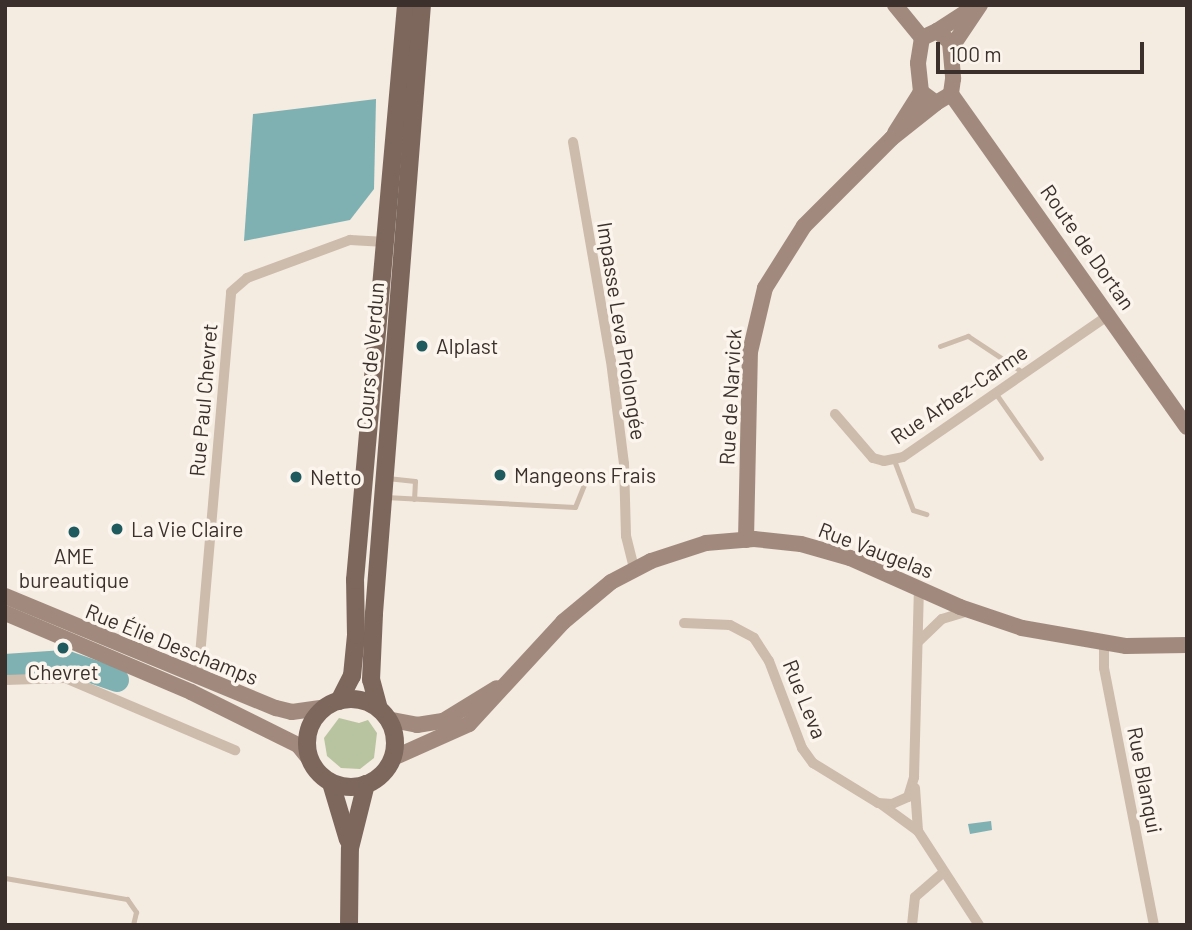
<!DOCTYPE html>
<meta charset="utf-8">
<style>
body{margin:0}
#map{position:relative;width:1192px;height:930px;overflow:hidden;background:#f4ebe1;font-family:Barlow,sans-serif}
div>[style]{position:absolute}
.green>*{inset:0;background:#b8c4a0}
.water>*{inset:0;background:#7fb0b2}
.river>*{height:24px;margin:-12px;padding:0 12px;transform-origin:12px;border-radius:12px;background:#7fb0b2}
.lane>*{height:5px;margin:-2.5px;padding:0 2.5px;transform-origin:2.5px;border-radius:2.5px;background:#cdbbac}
.street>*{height:10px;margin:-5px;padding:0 5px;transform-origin:5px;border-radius:5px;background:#cdbbac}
.secondary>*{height:16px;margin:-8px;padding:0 8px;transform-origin:8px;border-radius:8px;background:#a18a7d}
.primary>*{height:18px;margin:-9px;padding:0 9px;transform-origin:9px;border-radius:9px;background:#7d675c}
.primary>.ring{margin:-9px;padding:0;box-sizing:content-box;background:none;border:18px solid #7d675c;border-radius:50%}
.dots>*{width:19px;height:19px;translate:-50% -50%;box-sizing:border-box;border:4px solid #fbf5ee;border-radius:50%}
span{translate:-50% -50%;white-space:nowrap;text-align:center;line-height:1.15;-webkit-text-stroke:7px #fbf5ee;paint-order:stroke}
.street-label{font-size:21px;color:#3b302b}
.poi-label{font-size:21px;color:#3b302b}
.left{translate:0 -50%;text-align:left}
.frame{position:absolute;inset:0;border:7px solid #3b302b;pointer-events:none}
.scale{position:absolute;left:936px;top:42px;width:208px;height:32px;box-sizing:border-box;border:4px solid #3b302b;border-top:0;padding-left:9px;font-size:21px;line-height:24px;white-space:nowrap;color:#3b302b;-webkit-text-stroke:5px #fbf5ee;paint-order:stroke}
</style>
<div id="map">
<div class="green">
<i style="clip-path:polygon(339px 718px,359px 723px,368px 720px,377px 733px,374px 758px,360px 769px,341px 768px,327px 756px,324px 738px)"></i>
</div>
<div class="water">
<i style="clip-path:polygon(376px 99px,374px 189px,350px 220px,244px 241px,253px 114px)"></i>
<i style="clip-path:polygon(991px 821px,992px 830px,970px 834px,968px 824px)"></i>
</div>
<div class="river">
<i style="left:5px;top:666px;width:60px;rotate:-3.8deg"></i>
<i style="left:65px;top:662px;width:55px;rotate:19.1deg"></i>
</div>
<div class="lane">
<i style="left:940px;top:346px;width:30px;rotate:-20deg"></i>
<i style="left:968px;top:336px;width:67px;rotate:33.5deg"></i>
<i style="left:996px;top:394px;width:78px;rotate:54.9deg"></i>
<i style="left:894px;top:460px;width:53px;rotate:69.2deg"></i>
<i style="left:913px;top:510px;width:14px;rotate:17deg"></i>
<i style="left:387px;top:478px;width:28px;rotate:6deg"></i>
<i style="left:415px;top:481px;width:18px;rotate:93deg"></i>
<i style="left:385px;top:497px;width:190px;rotate:3deg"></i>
<i style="left:575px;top:507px;width:35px;rotate:-68deg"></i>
<i style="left:5px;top:878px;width:124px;rotate:9.8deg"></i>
<i style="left:127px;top:899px;width:16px;rotate:55deg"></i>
<i style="left:136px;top:912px;width:13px;rotate:103deg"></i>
</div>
<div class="street">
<i style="left:573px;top:142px;width:222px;rotate:80.2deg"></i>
<i style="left:611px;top:361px;width:104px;rotate:82.8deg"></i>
<i style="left:624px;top:464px;width:72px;rotate:88.4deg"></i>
<i style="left:626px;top:536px;width:32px;rotate:76deg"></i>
<i style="left:835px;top:414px;width:58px;rotate:49.2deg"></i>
<i style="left:873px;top:458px;width:11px;rotate:15deg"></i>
<i style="left:884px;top:461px;width:19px;rotate:-12deg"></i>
<i style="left:903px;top:457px;width:252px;rotate:-34.6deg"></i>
<i style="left:684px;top:623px;width:46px;rotate:2.5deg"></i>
<i style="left:730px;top:625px;width:27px;rotate:28deg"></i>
<i style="left:754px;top:638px;width:27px;rotate:57deg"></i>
<i style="left:769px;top:661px;width:93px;rotate:69.2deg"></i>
<i style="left:802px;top:748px;width:19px;rotate:54deg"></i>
<i style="left:813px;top:763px;width:76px;rotate:31.6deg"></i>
<i style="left:878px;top:803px;width:14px;rotate:4deg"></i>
<i style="left:892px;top:804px;width:17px;rotate:-24deg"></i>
<i style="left:908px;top:797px;width:21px;rotate:-73deg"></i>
<i style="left:914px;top:777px;width:188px;rotate:-88.5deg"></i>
<i style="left:918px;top:642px;width:33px;rotate:-44deg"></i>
<i style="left:942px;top:619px;width:27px;rotate:-17deg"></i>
<i style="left:1104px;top:643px;width:25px;rotate:90deg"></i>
<i style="left:1104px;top:668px;width:262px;rotate:79deg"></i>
<i style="left:198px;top:679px;width:388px;rotate:-85.1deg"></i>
<i style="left:231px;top:292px;width:21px;rotate:-41deg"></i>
<i style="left:247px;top:278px;width:110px;rotate:-20.3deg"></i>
<i style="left:350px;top:240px;width:36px;rotate:3deg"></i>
<i style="left:5px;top:680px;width:60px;rotate:-1.9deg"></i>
<i style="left:65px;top:678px;width:185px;rotate:23deg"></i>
<i style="left:915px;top:788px;width:43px;rotate:86deg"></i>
<i style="left:918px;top:831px;width:112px;rotate:57deg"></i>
<i style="left:881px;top:804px;width:46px;rotate:36.1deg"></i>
<i style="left:912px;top:925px;width:28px;rotate:-84deg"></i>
<i style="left:915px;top:897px;width:37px;rotate:-41deg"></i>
</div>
<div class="secondary">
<i style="left:895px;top:5px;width:43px;rotate:50.7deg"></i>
<i style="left:937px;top:31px;width:17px;rotate:40deg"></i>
<i style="left:950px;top:42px;width:37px;rotate:85deg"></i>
<i style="left:953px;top:79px;width:15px;rotate:98deg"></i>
<i style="left:951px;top:94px;width:17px;rotate:149deg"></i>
<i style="left:936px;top:103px;width:19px;rotate:-144deg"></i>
<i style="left:921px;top:92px;width:29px;rotate:-96deg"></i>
<i style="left:918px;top:63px;width:25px;rotate:-81deg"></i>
<i style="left:922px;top:38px;width:17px;rotate:-25deg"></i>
<i style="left:937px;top:31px;width:48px;rotate:-33deg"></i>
<i style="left:951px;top:48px;width:52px;rotate:-56deg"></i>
<i style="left:951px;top:94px;width:408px;rotate:54.7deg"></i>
<i style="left:895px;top:133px;width:49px;rotate:-57.6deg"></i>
<i style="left:746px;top:540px;width:188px;rotate:-88.8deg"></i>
<i style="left:750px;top:352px;width:66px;rotate:-76.8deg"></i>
<i style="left:765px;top:288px;width:73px;rotate:-57.8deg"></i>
<i style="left:804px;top:226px;width:124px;rotate:-45deg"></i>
<i style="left:892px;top:138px;width:56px;rotate:-38.5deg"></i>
<i style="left:5px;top:596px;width:293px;rotate:22.5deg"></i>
<i style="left:276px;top:708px;width:16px;rotate:14deg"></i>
<i style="left:292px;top:712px;width:34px;rotate:-8deg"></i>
<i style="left:5px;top:613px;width:202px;rotate:23deg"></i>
<i style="left:191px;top:692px;width:119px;rotate:26.4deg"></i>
<i style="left:298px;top:745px;width:19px;rotate:51deg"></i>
<i style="left:387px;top:719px;width:31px;rotate:11deg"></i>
<i style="left:417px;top:725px;width:26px;rotate:-9deg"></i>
<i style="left:443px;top:721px;width:63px;rotate:-31.4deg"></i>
<i style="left:393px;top:758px;width:83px;rotate:-24.1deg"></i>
<i style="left:469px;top:724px;width:139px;rotate:-47.3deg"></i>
<i style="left:563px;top:622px;width:62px;rotate:-39.8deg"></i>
<i style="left:611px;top:582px;width:45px;rotate:-27.7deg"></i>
<i style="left:651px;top:561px;width:58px;rotate:-18.1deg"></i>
<i style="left:706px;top:543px;width:48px;rotate:-4.8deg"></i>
<i style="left:754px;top:539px;width:47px;rotate:6.1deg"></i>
<i style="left:801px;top:544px;width:51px;rotate:15.9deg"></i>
<i style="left:850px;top:558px;width:120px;rotate:24deg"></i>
<i style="left:960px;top:607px;width:65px;rotate:18.7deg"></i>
<i style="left:1022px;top:628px;width:106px;rotate:9.8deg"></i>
<i style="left:1126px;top:646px;width:61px;rotate:-0.9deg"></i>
</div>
<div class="primary">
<i class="ring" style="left:307px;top:699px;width:70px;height:70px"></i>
<i style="left:339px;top:701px;width:28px;rotate:-63deg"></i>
<i style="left:352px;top:676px;width:41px;rotate:-84.4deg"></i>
<i style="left:356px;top:635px;width:55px;rotate:-91deg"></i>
<i style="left:355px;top:580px;width:577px;rotate:-84.93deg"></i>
<i style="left:379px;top:709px;width:30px;rotate:-105deg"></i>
<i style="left:371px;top:680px;width:67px;rotate:-87.4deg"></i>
<i style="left:374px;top:613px;width:610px;rotate:-85.49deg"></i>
<i style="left:331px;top:783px;width:59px;rotate:73.4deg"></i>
<i style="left:349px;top:925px;width:77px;rotate:-89.3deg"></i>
<i style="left:350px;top:848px;width:66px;rotate:-76deg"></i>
</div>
<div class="dots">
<i style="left:422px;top:346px;background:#1f5a5e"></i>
<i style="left:500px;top:475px;background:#1f5a5e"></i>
<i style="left:296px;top:477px;background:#1f5a5e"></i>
<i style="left:117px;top:529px;background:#1f5a5e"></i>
<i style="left:74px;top:532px;background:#1f5a5e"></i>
<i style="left:63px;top:648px;background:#1f5a5e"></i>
</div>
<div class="street-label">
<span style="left:1088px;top:247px;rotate:55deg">Route de Dortan</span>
<span style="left:622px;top:331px;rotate:81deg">Impasse Leva Prolongée</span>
<span style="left:370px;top:356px;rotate:-85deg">Cours de Verdun</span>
<span style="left:959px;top:394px;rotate:-34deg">Rue Arbez-Carme</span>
<span style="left:730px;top:397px;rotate:-87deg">Rue de Narvick</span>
<span style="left:203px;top:400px;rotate:-85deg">Rue Paul Chevret</span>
<span style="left:876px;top:550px;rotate:21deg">Rue Vaugelas</span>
<span style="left:172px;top:644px;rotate:22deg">Rue Élie Deschamps</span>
<span style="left:805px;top:699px;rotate:68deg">Rue Leva</span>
<span style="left:1145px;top:780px;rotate:79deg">Rue Blanqui</span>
</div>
<div class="poi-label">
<span class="left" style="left:436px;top:346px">Alplast</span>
<span class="left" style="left:514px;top:475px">Mangeons Frais</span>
<span class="left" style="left:310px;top:477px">Netto</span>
<span class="left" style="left:131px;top:529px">La Vie Claire</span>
<span style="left:74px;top:568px">AME<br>bureautique</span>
<span style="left:63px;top:672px">Chevret</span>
</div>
<div class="frame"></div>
<div class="scale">100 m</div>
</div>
